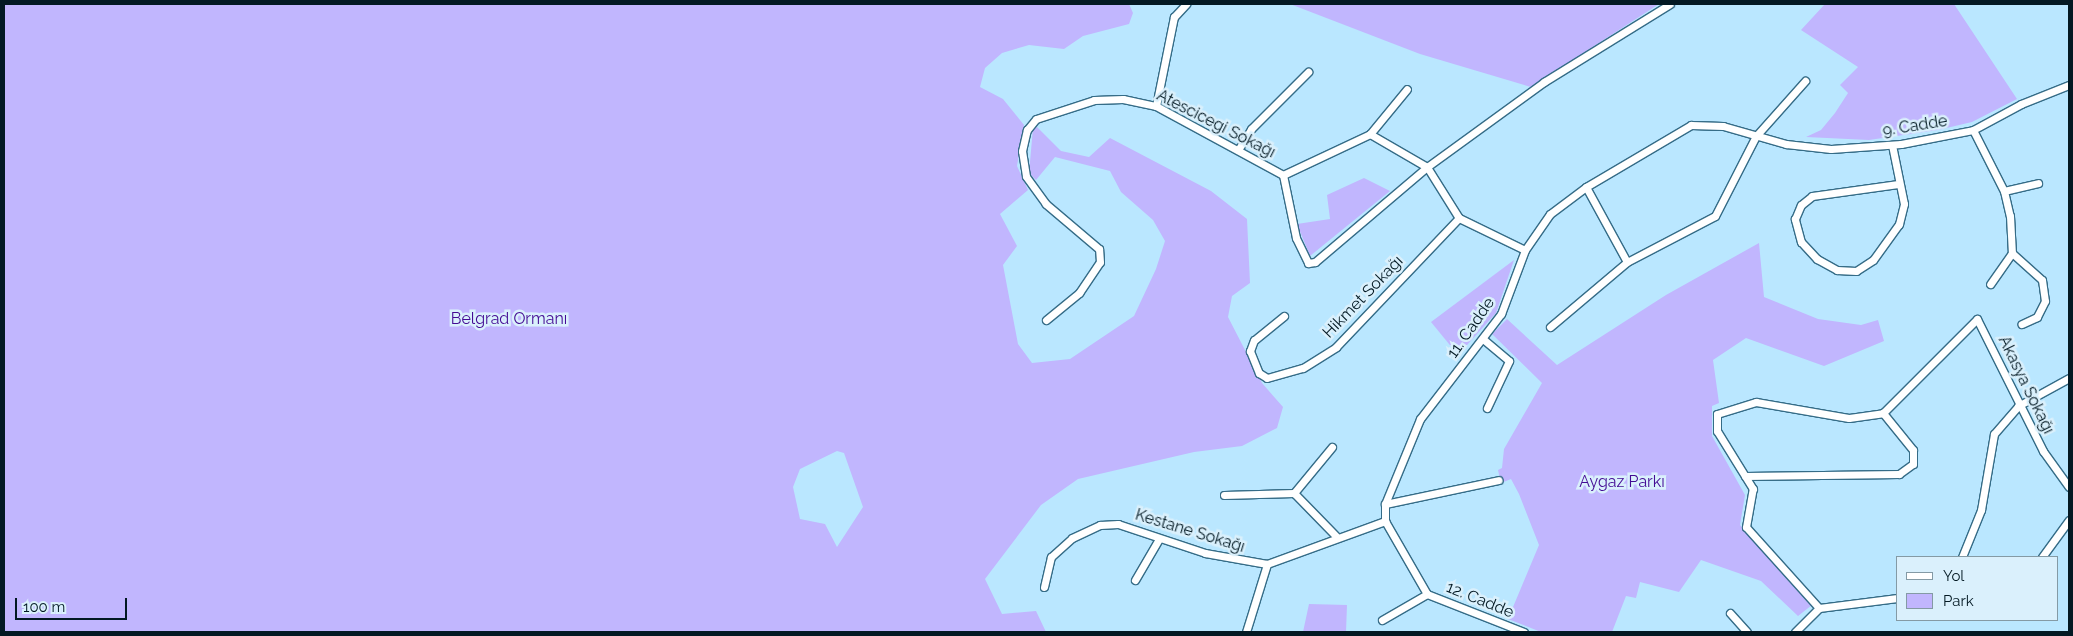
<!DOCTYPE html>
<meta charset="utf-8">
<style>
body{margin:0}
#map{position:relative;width:2073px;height:636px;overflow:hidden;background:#bae7ff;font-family:Raleway,sans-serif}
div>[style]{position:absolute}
.green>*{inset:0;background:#c1b6fe}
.roads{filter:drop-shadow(1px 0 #356c87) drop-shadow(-1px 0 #356c87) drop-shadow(0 1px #356c87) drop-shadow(0 -1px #356c87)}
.street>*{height:7px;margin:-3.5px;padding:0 3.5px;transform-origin:3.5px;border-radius:3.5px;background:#fff}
span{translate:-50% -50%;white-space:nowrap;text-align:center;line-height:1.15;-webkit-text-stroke:5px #daf0fc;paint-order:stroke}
.street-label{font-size:16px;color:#031923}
.park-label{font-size:16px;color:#440b94}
.frame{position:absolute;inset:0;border:5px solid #031923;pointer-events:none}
.legend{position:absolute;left:1896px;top:556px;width:162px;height:65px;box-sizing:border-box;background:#daf0fc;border:1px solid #849aa5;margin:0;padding:6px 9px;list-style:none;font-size:15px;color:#031923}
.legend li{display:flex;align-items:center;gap:10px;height:25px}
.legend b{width:25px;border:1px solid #849aa5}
.scale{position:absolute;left:15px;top:598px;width:112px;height:22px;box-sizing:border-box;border:2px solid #031923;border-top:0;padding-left:6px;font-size:15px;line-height:18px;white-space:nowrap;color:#031923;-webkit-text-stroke:4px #daf0fc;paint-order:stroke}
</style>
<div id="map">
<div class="green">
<i style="clip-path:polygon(evenodd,4px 4px,1129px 4px,1133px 13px,1129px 24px,1083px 36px,1064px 49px,1029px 45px,1002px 53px,985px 68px,980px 87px,1003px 99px,1024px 125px,1017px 166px,1028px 190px,1000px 214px,1017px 246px,1003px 265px,1018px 344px,1032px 363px,1070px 359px,1134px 316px,1156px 269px,1165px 241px,1153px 220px,1121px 192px,1110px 171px,1055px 157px,1036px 180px,1029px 173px,1033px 128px,1037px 127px,1061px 151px,1089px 157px,1110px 138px,1211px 191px,1247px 219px,1250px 283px,1232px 296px,1228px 317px,1262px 383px,1283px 407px,1277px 428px,1242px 446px,1194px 452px,1078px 479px,1041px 505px,985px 579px,1002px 614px,1036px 611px,1046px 632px,4px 632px,4px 4px,837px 451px,844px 453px,863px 507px,837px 547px,825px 524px,800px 519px,793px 487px,800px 469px,837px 451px)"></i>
<i style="clip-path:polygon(1290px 4px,1659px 4px,1531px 87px,1420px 54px)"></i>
<i style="clip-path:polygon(1825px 4px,1954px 4px,2017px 99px,1972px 122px,1938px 130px,1869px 140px,1806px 137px,1821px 130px,1835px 113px,1848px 93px,1840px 85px,1858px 67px,1801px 30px)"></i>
<i style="clip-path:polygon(1364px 178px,1390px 191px,1310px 256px,1297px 224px,1330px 219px,1327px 195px)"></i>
<i style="clip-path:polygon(1759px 243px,1764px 297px,1818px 319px,1861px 325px,1878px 320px,1884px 341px,1824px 366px,1746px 338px,1713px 360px,1719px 403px,1712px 406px,1712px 436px,1745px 495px,1740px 525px,1812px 605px,1798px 616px,1761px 581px,1701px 560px,1679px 592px,1640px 582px,1636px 598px,1626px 596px,1612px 632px,1541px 632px,1508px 619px,1539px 545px,1519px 494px,1511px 479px,1501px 483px,1498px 470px,1502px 468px,1504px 449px,1542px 383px,1492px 334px,1507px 319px,1557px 365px,1666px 295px)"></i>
<i style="clip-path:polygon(1514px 260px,1496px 313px,1458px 355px,1431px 322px)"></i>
<i style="clip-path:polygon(1309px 604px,1347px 605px,1346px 632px,1303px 632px)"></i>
</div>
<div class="roads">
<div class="street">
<i style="left:1156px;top:106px;width:91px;rotate:-78.6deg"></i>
<i style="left:1174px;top:17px;width:18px;rotate:-47deg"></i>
<i style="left:1973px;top:130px;width:68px;rotate:63.1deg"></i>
<i style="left:2004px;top:191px;width:26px;rotate:77deg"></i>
<i style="left:2010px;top:216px;width:37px;rotate:87deg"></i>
<i style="left:2012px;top:253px;width:38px;rotate:125deg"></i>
<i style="left:1370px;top:134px;width:66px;rotate:30.1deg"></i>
<i style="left:1427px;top:167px;width:60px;rotate:57.9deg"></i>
<i style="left:1459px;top:218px;width:73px;rotate:25.9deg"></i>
<i style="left:1892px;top:145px;width:60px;rotate:78.5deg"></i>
<i style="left:1904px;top:204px;width:21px;rotate:104deg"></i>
<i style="left:1899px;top:224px;width:44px;rotate:125.8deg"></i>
<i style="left:1873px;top:260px;width:20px;rotate:147deg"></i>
<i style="left:1856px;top:271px;width:19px;rotate:-177deg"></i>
<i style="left:1837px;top:270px;width:23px;rotate:-151deg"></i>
<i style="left:1817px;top:259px;width:23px;rotate:-133deg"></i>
<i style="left:1801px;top:242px;width:24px;rotate:-105deg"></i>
<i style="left:1795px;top:219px;width:15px;rotate:-67deg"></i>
<i style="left:1801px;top:205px;width:14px;rotate:-39deg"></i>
<i style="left:1812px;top:196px;width:87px;rotate:-7.9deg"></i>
<i style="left:1238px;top:150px;width:25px;rotate:-58deg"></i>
<i style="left:1251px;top:129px;width:81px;rotate:-45deg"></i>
<i style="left:1283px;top:175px;width:64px;rotate:78.3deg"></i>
<i style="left:1296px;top:238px;width:28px;rotate:64deg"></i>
<i style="left:1308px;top:263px;width:7px;rotate:-8deg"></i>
<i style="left:1315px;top:262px;width:147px;rotate:-40.3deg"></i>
<i style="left:1427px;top:167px;width:145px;rotate:-36deg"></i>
<i style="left:1544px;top:82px;width:148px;rotate:-31.8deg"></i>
<i style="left:1283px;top:175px;width:96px;rotate:-25.2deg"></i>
<i style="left:1370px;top:134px;width:58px;rotate:-50.6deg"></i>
<i style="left:1586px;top:187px;width:85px;rotate:61.3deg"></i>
<i style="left:2004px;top:191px;width:35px;rotate:-13deg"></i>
<i style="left:2012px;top:253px;width:40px;rotate:42deg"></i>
<i style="left:2042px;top:280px;width:21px;rotate:82deg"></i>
<i style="left:2045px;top:301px;width:18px;rotate:117deg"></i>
<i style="left:2037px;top:317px;width:17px;rotate:155deg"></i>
<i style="left:1284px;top:316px;width:38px;rotate:141deg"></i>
<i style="left:1254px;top:340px;width:12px;rotate:110deg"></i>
<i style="left:1250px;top:351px;width:24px;rotate:68deg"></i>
<i style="left:1259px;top:373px;width:9px;rotate:32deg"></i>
<i style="left:1267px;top:378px;width:37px;rotate:-16deg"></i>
<i style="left:1303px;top:368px;width:39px;rotate:-32deg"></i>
<i style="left:1336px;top:347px;width:178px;rotate:-46.4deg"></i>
<i style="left:1046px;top:320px;width:43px;rotate:-39.3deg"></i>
<i style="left:1079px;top:293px;width:37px;rotate:-56deg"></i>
<i style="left:1100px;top:262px;width:13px;rotate:-94deg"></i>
<i style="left:1099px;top:249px;width:70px;rotate:-139.7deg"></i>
<i style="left:1046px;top:204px;width:34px;rotate:-126deg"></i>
<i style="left:1026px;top:176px;width:25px;rotate:-99deg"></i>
<i style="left:1022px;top:151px;width:22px;rotate:-77deg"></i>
<i style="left:1027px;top:130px;width:14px;rotate:-51deg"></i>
<i style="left:1036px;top:119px;width:61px;rotate:-18.1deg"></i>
<i style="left:1094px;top:100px;width:29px;rotate:-2deg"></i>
<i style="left:1123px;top:99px;width:34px;rotate:12deg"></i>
<i style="left:1156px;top:106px;width:145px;rotate:28.5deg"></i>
<i style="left:1550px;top:327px;width:101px;rotate:-40.2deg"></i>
<i style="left:1627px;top:262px;width:99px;rotate:-27.6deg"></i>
<i style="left:1715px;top:216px;width:90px;rotate:-62.9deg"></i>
<i style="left:1756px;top:136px;width:74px;rotate:-48.3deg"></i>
<i style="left:1483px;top:339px;width:34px;rotate:40deg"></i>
<i style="left:1509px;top:361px;width:52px;rotate:115.1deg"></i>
<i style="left:1332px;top:447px;width:60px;rotate:129.6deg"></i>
<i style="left:1294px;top:493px;width:60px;rotate:45.7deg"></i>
<i style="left:1745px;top:476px;width:154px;rotate:-0.7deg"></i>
<i style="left:1899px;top:474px;width:17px;rotate:-36deg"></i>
<i style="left:1913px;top:464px;width:14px;rotate:-90deg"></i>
<i style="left:1913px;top:450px;width:48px;rotate:-129deg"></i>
<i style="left:1224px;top:495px;width:70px;rotate:-1.6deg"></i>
<i style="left:1385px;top:504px;width:116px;rotate:-11.9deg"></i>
<i style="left:1962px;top:557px;width:51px;rotate:-68deg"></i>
<i style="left:1981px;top:510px;width:77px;rotate:-80.3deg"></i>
<i style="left:1994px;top:434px;width:37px;rotate:-49deg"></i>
<i style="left:2018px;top:406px;width:58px;rotate:-28.8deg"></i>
<i style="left:2042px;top:557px;width:46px;rotate:-53.9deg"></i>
<i style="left:1135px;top:580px;width:48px;rotate:-59.7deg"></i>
<i style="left:1044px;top:587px;width:31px;rotate:-77deg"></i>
<i style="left:1051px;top:557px;width:28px;rotate:-42deg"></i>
<i style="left:1072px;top:538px;width:31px;rotate:-25deg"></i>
<i style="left:1100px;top:525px;width:18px;rotate:-3deg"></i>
<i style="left:1118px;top:524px;width:92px;rotate:18.4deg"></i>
<i style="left:1205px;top:553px;width:63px;rotate:10.1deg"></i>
<i style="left:1267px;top:564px;width:126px;rotate:-20deg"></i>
<i style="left:1427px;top:594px;width:84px;rotate:-119.9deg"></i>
<i style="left:1385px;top:521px;width:17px;rotate:-90deg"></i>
<i style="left:1385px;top:504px;width:92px;rotate:-67.6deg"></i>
<i style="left:1420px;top:419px;width:133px;rotate:-52.4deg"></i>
<i style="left:1501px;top:314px;width:68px;rotate:-69.4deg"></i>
<i style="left:1525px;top:250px;width:44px;rotate:-55.2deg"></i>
<i style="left:1550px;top:214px;width:45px;rotate:-36.9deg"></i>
<i style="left:1586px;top:187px;width:122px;rotate:-30.6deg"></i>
<i style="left:1691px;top:125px;width:32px;rotate:2deg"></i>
<i style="left:1723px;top:126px;width:66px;rotate:15.9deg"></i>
<i style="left:1786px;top:144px;width:45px;rotate:6.3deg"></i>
<i style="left:1831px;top:149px;width:70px;rotate:-4.1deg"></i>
<i style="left:1901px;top:144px;width:73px;rotate:-11deg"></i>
<i style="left:1973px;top:130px;width:55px;rotate:-28.4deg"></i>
<i style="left:2021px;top:104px;width:52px;rotate:-21.6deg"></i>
<i style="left:1427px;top:594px;width:104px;rotate:21.4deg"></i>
<i style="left:1819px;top:608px;width:109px;rotate:-132deg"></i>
<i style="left:1746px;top:527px;width:39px;rotate:-80deg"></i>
<i style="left:1753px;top:489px;width:68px;rotate:-121.8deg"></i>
<i style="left:1717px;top:431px;width:17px;rotate:-90deg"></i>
<i style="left:1717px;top:414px;width:41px;rotate:-17.1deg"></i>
<i style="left:1756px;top:402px;width:94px;rotate:9.8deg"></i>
<i style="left:1849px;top:418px;width:34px;rotate:-8deg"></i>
<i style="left:1883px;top:413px;width:133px;rotate:-45deg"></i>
<i style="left:1977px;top:319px;width:148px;rotate:63.4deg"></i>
<i style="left:2043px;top:451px;width:44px;rotate:54.2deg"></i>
<i style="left:1730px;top:613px;width:25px;rotate:48deg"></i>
<i style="left:1382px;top:620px;width:52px;rotate:-30deg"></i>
<i style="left:1246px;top:632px;width:71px;rotate:-72.8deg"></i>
<i style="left:1795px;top:632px;width:34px;rotate:-45deg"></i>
<i style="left:1819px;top:608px;width:79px;rotate:-7.3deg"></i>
</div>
</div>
<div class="street-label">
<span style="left:1216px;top:124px;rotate:27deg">Atescicegi Sokağı</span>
<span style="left:1915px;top:126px;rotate:-9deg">9. Cadde</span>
<span style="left:1363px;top:297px;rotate:-46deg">Hikmet Sokağı</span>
<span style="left:1471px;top:328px;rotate:-55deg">11. Cadde</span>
<span style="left:2026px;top:385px;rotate:64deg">Akasya Sokağı</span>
<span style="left:1190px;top:531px;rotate:17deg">Kestane Sokağı</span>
<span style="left:1480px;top:600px;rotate:22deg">12. Cadde</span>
</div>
<div class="park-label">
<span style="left:509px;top:319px">Belgrad Ormanı</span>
<span style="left:1622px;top:482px">Aygaz Parkı</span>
</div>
<div class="frame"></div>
<ul class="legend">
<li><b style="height:6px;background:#fff"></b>Yol</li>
<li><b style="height:14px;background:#c1b6fe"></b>Park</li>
</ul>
<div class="scale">100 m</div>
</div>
